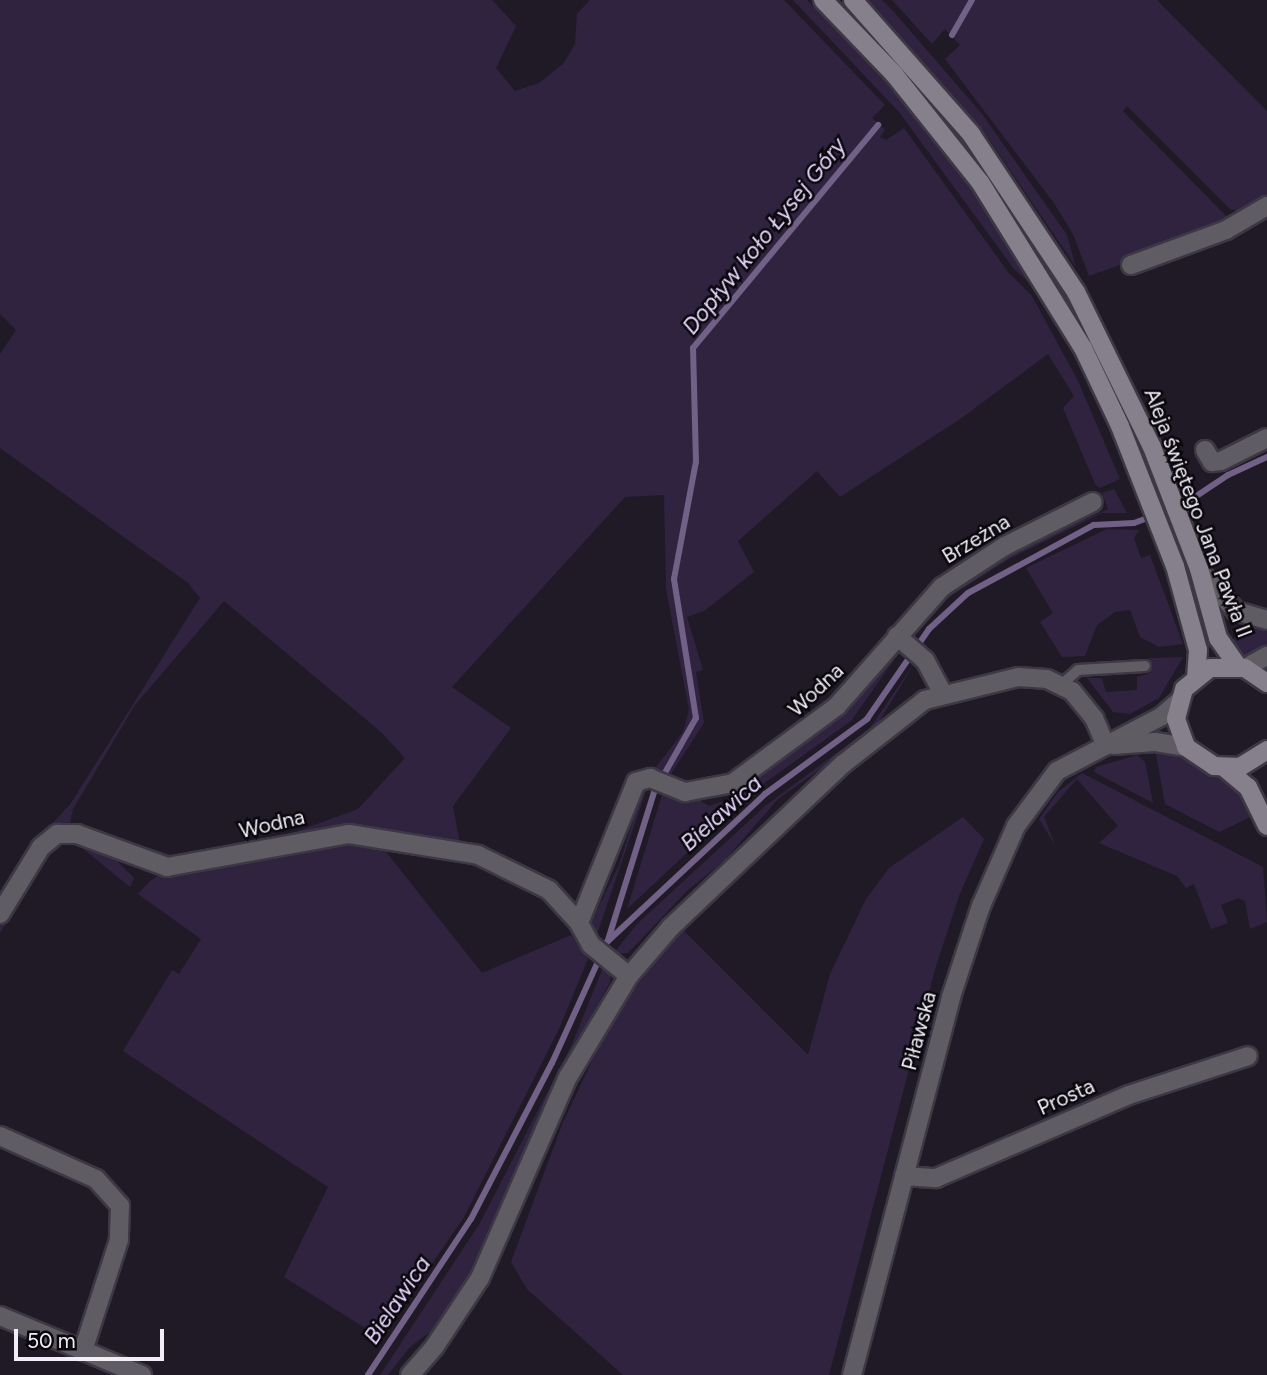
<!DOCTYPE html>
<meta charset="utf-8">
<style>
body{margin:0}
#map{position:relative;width:1267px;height:1375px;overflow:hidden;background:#201a27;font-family:Figtree,sans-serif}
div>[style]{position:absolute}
.green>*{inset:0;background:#302340}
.stream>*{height:6px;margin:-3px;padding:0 3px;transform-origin:3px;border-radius:3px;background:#716186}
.roads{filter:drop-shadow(2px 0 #3d3844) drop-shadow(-2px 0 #3d3844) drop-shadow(0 2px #3d3844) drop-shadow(0 -2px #3d3844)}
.service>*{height:10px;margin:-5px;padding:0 5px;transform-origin:5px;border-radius:5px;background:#5f5c63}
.minor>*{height:18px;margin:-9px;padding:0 9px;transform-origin:9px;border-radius:9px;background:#5f5c63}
.tertiary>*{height:18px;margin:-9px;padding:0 9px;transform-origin:9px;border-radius:9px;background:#5f5c63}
.secondary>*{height:18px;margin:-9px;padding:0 9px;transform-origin:9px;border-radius:9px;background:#85808b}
span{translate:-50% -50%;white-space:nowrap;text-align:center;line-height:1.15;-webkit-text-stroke:5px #09070c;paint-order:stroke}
.street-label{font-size:21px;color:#f1eef7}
.water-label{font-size:23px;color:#e6d6fd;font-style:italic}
.scale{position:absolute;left:14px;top:1329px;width:150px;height:32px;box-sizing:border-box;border:4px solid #f1eef7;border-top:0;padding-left:9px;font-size:21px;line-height:24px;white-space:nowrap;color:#f1eef7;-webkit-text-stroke:5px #09070c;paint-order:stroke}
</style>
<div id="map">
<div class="green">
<i style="clip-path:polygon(0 0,492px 0,516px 26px,496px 68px,515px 91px,539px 83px,564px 63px,575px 44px,577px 14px,590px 0,784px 0,885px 105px,872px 118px,885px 130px,880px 137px,886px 140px,904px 128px,1008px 272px,1032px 296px,1078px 381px,1120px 479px,1100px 488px,1095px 484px,1063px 408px,1074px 396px,1048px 354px,960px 419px,840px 497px,817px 471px,738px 541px,754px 572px,704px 611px,687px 617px,703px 670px,696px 672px,704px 723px,667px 780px,653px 771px,683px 732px,689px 710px,666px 589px,664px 495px,625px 497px,452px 687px,511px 728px,453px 806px,460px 844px,276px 839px,358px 809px,405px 758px,381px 732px,224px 601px,135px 705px,73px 809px,70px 823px,175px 856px,175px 860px,41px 836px,71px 803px,200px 598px,188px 583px,0 448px,0 354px,16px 330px,0 314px)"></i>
<i style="clip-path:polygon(793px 0,807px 0,891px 88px,965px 180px,1038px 291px,1014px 269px,899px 112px)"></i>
<i style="clip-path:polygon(869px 0,882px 0,894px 12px,982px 114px,1067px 235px,1076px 267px,987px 136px)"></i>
<i style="clip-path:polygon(892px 0,1157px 0,1267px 111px,1267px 202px,1241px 212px,1230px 209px,1127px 106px,1123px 111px,1229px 219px,1193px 239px,1089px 276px,1073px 234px,1054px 203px,945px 59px,960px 45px,945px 29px,932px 44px)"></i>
<i style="clip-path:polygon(1114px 489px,1127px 513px,1102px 513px,1009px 559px,946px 599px,910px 636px,946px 594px,1005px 556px,1108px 509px,1102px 493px)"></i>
<i style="clip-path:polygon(1107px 529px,1139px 530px,1134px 538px,1141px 558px,1150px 555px,1183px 644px,1159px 647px,1140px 637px,1130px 610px,1115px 612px,1097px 625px,1085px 656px,1062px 657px,1040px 622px,1053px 613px,1026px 568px)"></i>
<i style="clip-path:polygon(1254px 627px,1267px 628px,1267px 645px,1252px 656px,1239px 654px,1228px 641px,1253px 632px)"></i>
<i style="clip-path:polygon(901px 650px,851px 721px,752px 792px,627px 909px,662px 795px,647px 788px,595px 940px,589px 926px,619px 865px,643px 788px,648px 785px,696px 798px,709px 806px,727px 800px,832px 723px,892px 652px)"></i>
<i style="clip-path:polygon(1183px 657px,1159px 698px,1130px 714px,1113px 712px,1087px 678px,1102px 678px,1106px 692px,1137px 690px,1137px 677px,1150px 673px,1149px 658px)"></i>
<i style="clip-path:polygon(915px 662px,879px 722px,852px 747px,778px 799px,725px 860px,687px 891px,628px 953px,613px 954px,637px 924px,765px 806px,870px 728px)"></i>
<i style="clip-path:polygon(1155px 749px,1172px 753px,1236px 787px,1253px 816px,1219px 832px,1165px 804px)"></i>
<i style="clip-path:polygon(1137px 755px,1145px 762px,1153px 803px,1094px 772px,1096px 767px)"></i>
<i style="clip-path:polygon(1082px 773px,1263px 867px,1267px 922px,1250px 929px,1245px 901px,1238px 898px,1221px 905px,1228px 923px,1211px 929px,1194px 884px,1186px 888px,1177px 876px,1099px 843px,1118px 826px,1077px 779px,1044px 817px,1055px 845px,1039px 819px,1058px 792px)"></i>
<i style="clip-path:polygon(963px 817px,984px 839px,959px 896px,936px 966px,829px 1375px,623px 1375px,527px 1289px,511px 1262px,563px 1122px,616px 1011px,683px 930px,808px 1055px,830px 974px,866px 899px,889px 868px)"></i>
<i style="clip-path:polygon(345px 838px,406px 845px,471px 857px,529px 885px,530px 889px,478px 863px,379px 843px,482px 973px,571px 935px,588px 959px,559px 1029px,464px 1217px,381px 1338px,284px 1277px,328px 1187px,123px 1051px,172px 970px,179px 974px,201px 939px,138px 894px,150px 881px,159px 875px,189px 873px)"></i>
<i style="clip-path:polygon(63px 839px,108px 852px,134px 878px,130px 887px,75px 842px,57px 844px,0 933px,0 923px,40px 856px)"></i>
<i style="clip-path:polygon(604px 965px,611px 973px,610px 982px,558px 1077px,465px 1284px,438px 1326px,410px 1347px,388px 1375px,380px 1375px,480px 1223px,572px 1044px)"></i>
</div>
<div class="stream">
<i style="left:952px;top:35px;width:40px;rotate:-60.3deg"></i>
<i style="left:608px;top:940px;width:155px;rotate:-72.7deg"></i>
<i style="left:654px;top:792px;width:85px;rotate:-60.4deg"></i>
<i style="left:696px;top:718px;width:141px;rotate:-99deg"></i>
<i style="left:674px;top:579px;width:119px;rotate:-79.4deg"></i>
<i style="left:696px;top:462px;width:114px;rotate:-91.5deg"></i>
<i style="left:693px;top:348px;width:290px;rotate:-50.3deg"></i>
<i style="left:368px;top:1375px;width:187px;rotate:-56.6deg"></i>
<i style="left:471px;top:1219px;width:176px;rotate:-62.6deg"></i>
<i style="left:552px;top:1063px;width:133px;rotate:-65.6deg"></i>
<i style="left:607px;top:942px;width:216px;rotate:-43.1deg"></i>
<i style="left:765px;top:794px;width:127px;rotate:-36.3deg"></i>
<i style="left:867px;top:719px;width:109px;rotate:-55.4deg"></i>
<i style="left:929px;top:629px;width:53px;rotate:-42.7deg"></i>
<i style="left:968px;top:593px;width:143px;rotate:-28.4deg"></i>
<i style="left:1094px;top:525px;width:40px;rotate:-2.9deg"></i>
<i style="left:1134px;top:523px;width:52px;rotate:-20.2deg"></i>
<i style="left:1183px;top:505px;width:54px;rotate:-33.7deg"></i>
<i style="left:1228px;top:475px;width:43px;rotate:-24.8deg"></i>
</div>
<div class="roads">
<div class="service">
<i style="left:1062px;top:684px;width:21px;rotate:-41deg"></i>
<i style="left:1078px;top:670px;width:67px;rotate:-3.4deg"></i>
</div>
<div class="minor">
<i style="left:1131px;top:265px;width:101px;rotate:-20.2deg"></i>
<i style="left:1226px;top:230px;width:48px;rotate:-30.3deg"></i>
<i style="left:1205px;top:450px;width:14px;rotate:60deg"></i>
<i style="left:1212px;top:462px;width:9px;rotate:-6deg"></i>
<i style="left:1221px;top:461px;width:51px;rotate:-26.6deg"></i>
<i style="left:897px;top:636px;width:37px;rotate:41deg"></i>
<i style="left:925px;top:660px;width:36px;rotate:62deg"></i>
<i style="left:0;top:914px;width:79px;rotate:-58.5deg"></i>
<i style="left:41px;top:847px;width:21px;rotate:-39deg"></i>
<i style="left:57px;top:834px;width:20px"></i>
<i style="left:77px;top:834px;width:96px;rotate:20.1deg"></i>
<i style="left:167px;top:867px;width:185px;rotate:-10.3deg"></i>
<i style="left:349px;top:834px;width:131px;rotate:9.2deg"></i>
<i style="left:478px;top:855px;width:79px;rotate:26.2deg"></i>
<i style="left:549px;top:890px;width:45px;rotate:47.7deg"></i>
<i style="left:629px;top:976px;width:49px;rotate:-140.8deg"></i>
<i style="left:591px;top:945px;width:25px;rotate:-119deg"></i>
<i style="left:579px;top:923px;width:152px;rotate:-68deg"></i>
<i style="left:636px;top:782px;width:15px;rotate:-16deg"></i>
<i style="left:650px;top:778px;width:38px;rotate:22deg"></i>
<i style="left:685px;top:792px;width:49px;rotate:-10.6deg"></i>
<i style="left:733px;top:783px;width:129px;rotate:-36.5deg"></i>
<i style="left:837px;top:706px;width:159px;rotate:-48.6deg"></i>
<i style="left:942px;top:587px;width:75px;rotate:-33.1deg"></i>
<i style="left:1005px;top:546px;width:98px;rotate:-26.6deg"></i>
<i style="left:0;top:1136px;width:105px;rotate:24.1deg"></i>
<i style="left:96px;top:1179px;width:36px;rotate:48deg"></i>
<i style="left:120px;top:1206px;width:34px;rotate:92deg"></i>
<i style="left:119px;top:1240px;width:117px;rotate:108deg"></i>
<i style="left:904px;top:1176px;width:32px;rotate:4deg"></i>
<i style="left:936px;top:1178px;width:210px;rotate:-23.3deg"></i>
<i style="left:1129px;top:1095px;width:125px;rotate:-18.1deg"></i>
<i style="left:0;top:1316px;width:154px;rotate:22.6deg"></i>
<i style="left:410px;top:1375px;width:38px;rotate:-49deg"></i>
<i style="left:435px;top:1346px;width:82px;rotate:-56.5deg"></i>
<i style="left:480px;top:1278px;width:219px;rotate:-66.4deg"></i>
<i style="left:568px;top:1077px;width:118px;rotate:-58.9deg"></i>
<i style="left:629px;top:976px;width:65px;rotate:-49.4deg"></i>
<i style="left:671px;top:927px;width:237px;rotate:-43.5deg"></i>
<i style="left:843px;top:764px;width:104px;rotate:-38deg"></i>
<i style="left:925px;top:700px;width:96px;rotate:-13.9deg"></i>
<i style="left:1018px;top:677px;width:29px;rotate:4deg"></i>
<i style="left:1047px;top:679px;width:28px;rotate:26deg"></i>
<i style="left:1072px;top:691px;width:35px;rotate:51deg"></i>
<i style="left:1094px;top:718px;width:30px;rotate:67deg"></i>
</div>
<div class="tertiary">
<i style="left:1202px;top:574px;width:50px;rotate:47.4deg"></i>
<i style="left:1236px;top:611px;width:32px;rotate:16deg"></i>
<i style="left:1245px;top:668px;width:25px;rotate:-29deg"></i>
<i style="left:1113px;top:745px;width:42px;rotate:-4.1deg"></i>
<i style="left:1155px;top:742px;width:31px;rotate:9deg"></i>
<i style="left:852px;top:1375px;width:391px;rotate:-75.3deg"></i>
<i style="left:951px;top:997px;width:96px;rotate:-71.8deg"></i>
<i style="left:981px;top:906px;width:87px;rotate:-66.4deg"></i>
<i style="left:1016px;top:826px;width:69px;rotate:-53.3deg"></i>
<i style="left:1057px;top:771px;width:119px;rotate:-27.6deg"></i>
<i style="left:1162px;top:716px;width:23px;rotate:-41deg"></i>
</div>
<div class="secondary">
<i style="left:823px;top:0;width:103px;rotate:46.2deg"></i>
<i style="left:894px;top:74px;width:138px;rotate:51.5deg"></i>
<i style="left:980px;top:182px;width:195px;rotate:58.2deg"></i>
<i style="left:1083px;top:348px;width:86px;rotate:64.6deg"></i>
<i style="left:1120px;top:426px;width:150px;rotate:68.6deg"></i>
<i style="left:1175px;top:566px;width:87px;rotate:74.7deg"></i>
<i style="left:1198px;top:650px;width:26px;rotate:94deg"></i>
<i style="left:853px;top:0;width:179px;rotate:48.6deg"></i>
<i style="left:971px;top:134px;width:190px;rotate:56.4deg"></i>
<i style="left:1076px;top:292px;width:173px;rotate:63.9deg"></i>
<i style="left:1152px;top:447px;width:131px;rotate:68.9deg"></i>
<i style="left:1199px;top:569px;width:72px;rotate:74.6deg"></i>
<i style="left:1218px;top:638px;width:33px;rotate:55deg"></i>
<i style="left:1267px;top:683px;width:27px;rotate:-146deg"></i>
<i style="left:1245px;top:668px;width:35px;rotate:180deg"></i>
<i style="left:1210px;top:668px;width:33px;rotate:141deg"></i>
<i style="left:1184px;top:689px;width:31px;rotate:105deg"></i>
<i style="left:1176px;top:719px;width:30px;rotate:70deg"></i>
<i style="left:1186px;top:747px;width:34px;rotate:34deg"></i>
<i style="left:1214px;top:766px;width:26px;rotate:2deg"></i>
<i style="left:1240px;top:767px;width:32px;rotate:-32deg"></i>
<i style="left:1225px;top:768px;width:30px;rotate:40deg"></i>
<i style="left:1248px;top:787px;width:43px;rotate:64deg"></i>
</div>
</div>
<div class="street-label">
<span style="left:1198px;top:513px;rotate:69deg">Aleja świętego Jana Pawła II</span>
<span style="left:976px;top:539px;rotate:-31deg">Brzeżna</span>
<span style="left:816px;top:690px;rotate:-43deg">Wodna</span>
<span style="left:272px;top:824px;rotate:-13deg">Wodna</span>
<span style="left:919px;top:1031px;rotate:-75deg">Piławska</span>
<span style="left:1066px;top:1097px;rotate:-24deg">Prosta</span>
</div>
<div class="water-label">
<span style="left:764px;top:236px;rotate:-51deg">Dopływ koło Łysej Góry</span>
<span style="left:721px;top:813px;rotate:-42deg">Bielawica</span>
<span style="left:397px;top:1300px;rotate:-56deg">Bielawica</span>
</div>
<div class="scale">50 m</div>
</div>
